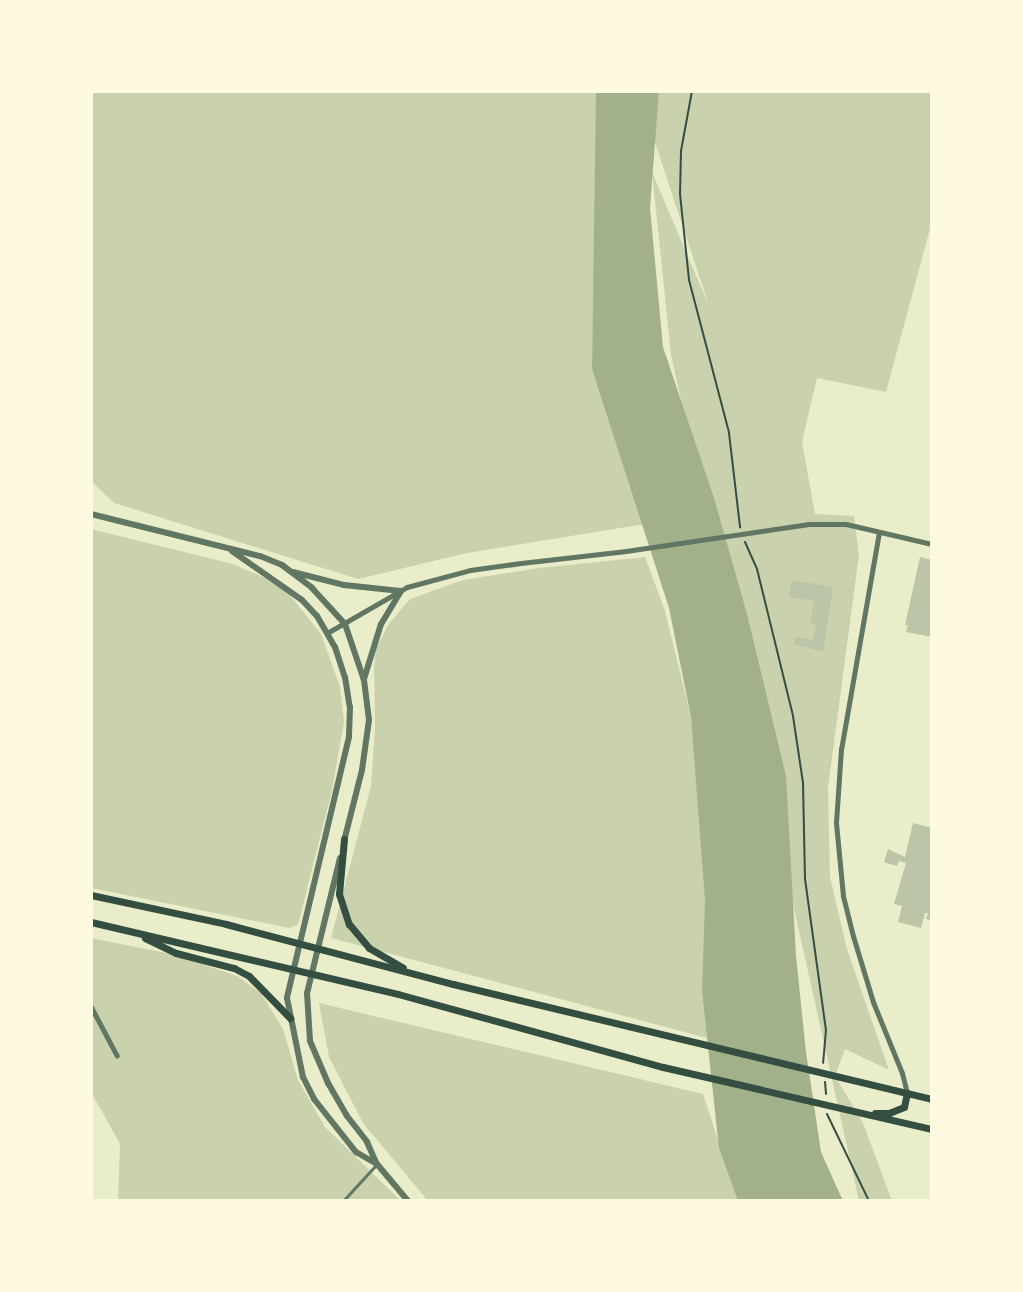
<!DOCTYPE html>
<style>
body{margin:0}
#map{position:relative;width:1023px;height:1292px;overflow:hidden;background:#e9edc9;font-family:Jost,sans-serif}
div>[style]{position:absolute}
.green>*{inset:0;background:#cad2ad}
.water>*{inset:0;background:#a3b18a}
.building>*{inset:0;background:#bcc5a7}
.path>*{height:2px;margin:-1px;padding:0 1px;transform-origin:1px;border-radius:1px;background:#344e41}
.service>*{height:2.5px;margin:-1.25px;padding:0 1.25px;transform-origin:1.25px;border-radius:1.25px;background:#617663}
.minor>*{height:5px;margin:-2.5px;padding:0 2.5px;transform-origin:2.5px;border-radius:2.5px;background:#617663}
.tertiary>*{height:6px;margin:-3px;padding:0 3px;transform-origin:3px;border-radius:3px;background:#617663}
.secondary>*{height:7px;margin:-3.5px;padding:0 3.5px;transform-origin:3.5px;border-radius:3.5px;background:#344e41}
span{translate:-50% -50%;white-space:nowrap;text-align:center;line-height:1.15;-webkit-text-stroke:5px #fefae0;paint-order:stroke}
.frame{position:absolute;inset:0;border:93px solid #fefae0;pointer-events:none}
</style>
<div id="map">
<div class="green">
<i style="clip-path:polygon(91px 91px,598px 91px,592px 369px,645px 524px,467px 553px,358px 579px,114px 503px,91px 481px)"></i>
<i style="clip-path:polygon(642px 91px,932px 91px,932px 221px,886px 392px,817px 378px,802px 442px,815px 514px,854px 516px,859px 555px,828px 788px,830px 877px,847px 949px,889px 1070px,845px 1049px,835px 1076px,863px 1123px,892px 1201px,859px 1201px,671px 355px,652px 172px,709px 306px,640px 97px)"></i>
<i style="clip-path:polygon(91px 529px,233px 564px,263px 577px,289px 594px,321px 634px,340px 687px,344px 722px,332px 790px,298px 925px,290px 928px,91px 888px)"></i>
<i style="clip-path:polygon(645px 557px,665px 611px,691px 717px,708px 899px,702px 992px,707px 1038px,331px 938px,371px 786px,375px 728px,374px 667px,376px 649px,388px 625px,410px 599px,463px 580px,539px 568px)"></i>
<i style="clip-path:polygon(91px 938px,176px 955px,237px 976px,261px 993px,283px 1029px,298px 1080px,325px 1127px,401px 1201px,118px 1201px,120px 1144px,91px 1092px)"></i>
<i style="clip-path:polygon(319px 1003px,703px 1094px,738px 1201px,428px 1201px,363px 1123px,329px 1057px)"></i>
</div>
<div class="water">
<i style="clip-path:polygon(596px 91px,659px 91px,650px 208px,663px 347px,714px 498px,747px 614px,786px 776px,796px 956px,806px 1052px,821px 1152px,843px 1201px,738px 1201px,719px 1148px,702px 992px,705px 900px,691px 717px,669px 608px,592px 369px)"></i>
</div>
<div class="building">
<i style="clip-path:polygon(920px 557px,932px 560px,932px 637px,906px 632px,908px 625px,905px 625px)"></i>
<i style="clip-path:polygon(792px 580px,833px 587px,823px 652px,794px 644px,795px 637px,813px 640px,816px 625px,810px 624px,814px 601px,789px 597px)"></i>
<i style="clip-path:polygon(913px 823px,932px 828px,932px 920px,926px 919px,928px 913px,925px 913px,921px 928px,898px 922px,902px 906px,894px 904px,906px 863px,899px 861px,897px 866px,884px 862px,888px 849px,905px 857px)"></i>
</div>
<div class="path">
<i style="left:692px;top:91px;width:61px;rotate:100.4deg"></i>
<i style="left:681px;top:151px;width:43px;rotate:91.3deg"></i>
<i style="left:680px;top:194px;width:86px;rotate:84deg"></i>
<i style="left:689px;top:280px;width:158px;rotate:75.3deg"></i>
<i style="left:729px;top:433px;width:95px;rotate:83.3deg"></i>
<i style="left:745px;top:542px;width:30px;rotate:66deg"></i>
<i style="left:757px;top:569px;width:151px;rotate:76.2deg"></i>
<i style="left:793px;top:716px;width:68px;rotate:81.5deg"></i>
<i style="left:803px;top:783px;width:96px;rotate:88.8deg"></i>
<i style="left:805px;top:879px;width:152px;rotate:82.1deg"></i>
<i style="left:826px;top:1030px;width:33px;rotate:95deg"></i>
<i style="left:825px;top:1082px;width:12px;rotate:85deg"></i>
<i style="left:827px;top:1114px;width:97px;rotate:64.2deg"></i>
</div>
<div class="service">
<i style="left:343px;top:1201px;width:49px;rotate:-47.5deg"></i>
</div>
<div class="minor">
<i style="left:879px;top:532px;width:220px;rotate:99.9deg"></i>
<i style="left:841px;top:749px;width:74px;rotate:93.9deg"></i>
<i style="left:836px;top:823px;width:73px;rotate:84.5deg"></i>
<i style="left:843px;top:896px;width:41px;rotate:76deg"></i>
<i style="left:853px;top:936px;width:69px;rotate:73.1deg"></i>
<i style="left:873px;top:1002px;width:77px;rotate:67.8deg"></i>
<i style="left:902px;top:1073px;width:21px;rotate:76deg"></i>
<i style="left:327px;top:633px;width:92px;rotate:-29.9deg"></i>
<i style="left:407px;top:587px;width:65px;rotate:-15.1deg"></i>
<i style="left:470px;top:570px;width:51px;rotate:-7.8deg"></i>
<i style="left:521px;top:563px;width:106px;rotate:-6.5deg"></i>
<i style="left:626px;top:551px;width:185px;rotate:-8.4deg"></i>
<i style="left:809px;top:524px;width:37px"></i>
<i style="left:846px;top:524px;width:88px;rotate:13.1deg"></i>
<i style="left:91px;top:1007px;width:55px;rotate:62deg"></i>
</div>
<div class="tertiary">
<i style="left:91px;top:514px;width:174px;rotate:14deg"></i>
<i style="left:260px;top:556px;width:24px;rotate:22deg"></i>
<i style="left:282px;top:565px;width:38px;rotate:37deg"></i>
<i style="left:312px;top:588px;width:49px;rotate:47.5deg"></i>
<i style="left:345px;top:624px;width:59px;rotate:71.3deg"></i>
<i style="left:364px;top:680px;width:40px;rotate:82.9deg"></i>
<i style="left:369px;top:720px;width:50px;rotate:98deg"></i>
<i style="left:362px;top:770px;width:73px;rotate:104.2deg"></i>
<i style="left:232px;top:551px;width:85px;rotate:35deg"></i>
<i style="left:302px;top:600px;width:22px;rotate:47deg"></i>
<i style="left:317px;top:616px;width:36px;rotate:60deg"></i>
<i style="left:335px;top:647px;width:32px;rotate:72deg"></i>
<i style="left:345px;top:677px;width:30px;rotate:81deg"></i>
<i style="left:350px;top:707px;width:30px;rotate:92deg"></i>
<i style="left:349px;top:737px;width:268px;rotate:103.4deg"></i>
<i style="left:287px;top:998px;width:81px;rotate:78.6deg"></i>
<i style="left:303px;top:1077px;width:25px;rotate:63deg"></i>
<i style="left:314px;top:1099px;width:68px;rotate:51.6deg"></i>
<i style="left:356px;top:1152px;width:22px;rotate:30deg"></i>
<i style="left:293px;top:572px;width:53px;rotate:14.3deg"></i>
<i style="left:344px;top:585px;width:57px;rotate:6deg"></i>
<i style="left:401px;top:591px;width:39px;rotate:121deg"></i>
<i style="left:381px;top:624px;width:58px;rotate:107.2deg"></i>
<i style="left:340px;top:858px;width:139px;rotate:103.7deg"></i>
<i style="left:307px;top:993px;width:48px;rotate:86.4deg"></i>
<i style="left:310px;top:1041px;width:46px;rotate:66.8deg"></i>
<i style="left:328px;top:1083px;width:38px;rotate:60deg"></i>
<i style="left:347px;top:1116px;width:33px;rotate:52deg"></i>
<i style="left:367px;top:1142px;width:24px;rotate:66deg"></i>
<i style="left:377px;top:1164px;width:48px;rotate:50deg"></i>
</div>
<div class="secondary">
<i style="left:344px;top:839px;width:55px;rotate:95.2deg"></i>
<i style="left:339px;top:894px;width:32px;rotate:72deg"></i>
<i style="left:349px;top:924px;width:31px;rotate:50deg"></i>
<i style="left:369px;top:948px;width:39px;rotate:30deg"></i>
<i style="left:91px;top:895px;width:138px;rotate:12.1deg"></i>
<i style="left:226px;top:924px;width:235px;rotate:14.8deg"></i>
<i style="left:453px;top:984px;width:493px;rotate:13.5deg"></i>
<i style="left:91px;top:922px;width:315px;rotate:13.2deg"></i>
<i style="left:398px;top:994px;width:275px;rotate:15.4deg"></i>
<i style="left:663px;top:1067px;width:276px;rotate:13deg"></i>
<i style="left:145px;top:938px;width:34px;rotate:26deg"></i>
<i style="left:176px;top:953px;width:60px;rotate:14.5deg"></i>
<i style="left:234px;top:968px;width:17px;rotate:28deg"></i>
<i style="left:249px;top:976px;width:59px;rotate:45.7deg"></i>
<i style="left:875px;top:1113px;width:14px"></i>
<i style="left:889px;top:1113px;width:16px;rotate:-22deg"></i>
<i style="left:904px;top:1107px;width:14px;rotate:-78deg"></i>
</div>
<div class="frame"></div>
</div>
